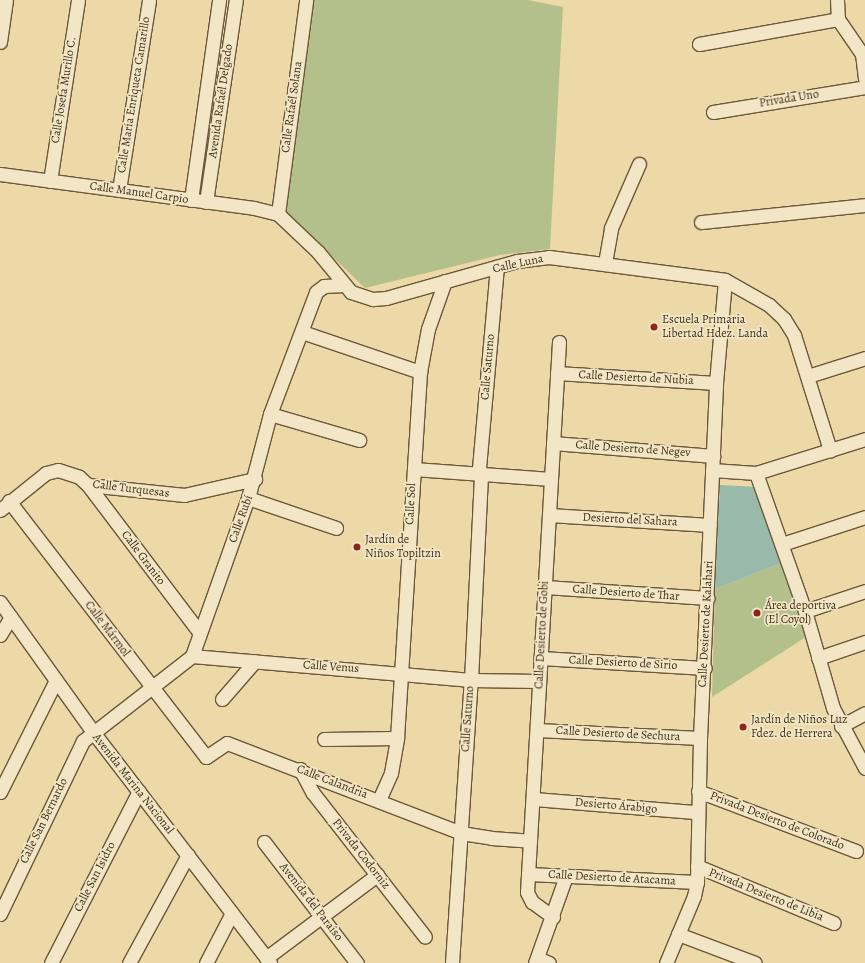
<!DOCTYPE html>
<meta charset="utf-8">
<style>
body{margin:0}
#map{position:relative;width:865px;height:963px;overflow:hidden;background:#edd8a8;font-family:Alegreya,serif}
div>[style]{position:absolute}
.green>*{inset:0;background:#b4c08b}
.water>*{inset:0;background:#99b9aa}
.roads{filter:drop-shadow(1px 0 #6a583a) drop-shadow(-1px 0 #6a583a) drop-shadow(0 1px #6a583a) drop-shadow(0 -1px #6a583a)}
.minor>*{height:13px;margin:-6.5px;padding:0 6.5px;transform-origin:6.5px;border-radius:6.5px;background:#f3e6c6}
.dots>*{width:11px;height:11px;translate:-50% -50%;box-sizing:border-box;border:2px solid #f3e6c6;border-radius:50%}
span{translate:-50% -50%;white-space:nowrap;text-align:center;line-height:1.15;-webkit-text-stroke:3.5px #f3e6c6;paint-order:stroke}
.street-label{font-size:12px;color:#3f2e16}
.poi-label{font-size:12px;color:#3f2e16}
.left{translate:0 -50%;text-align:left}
</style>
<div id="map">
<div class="green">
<i style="clip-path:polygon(310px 0,528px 0,563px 7px,550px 249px,500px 255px,365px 288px,284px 210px)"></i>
<i style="clip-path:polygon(784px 562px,806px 637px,712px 697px,715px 589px)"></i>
</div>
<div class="water">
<i style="clip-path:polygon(720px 485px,758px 487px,784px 562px,715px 589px)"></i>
</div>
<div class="roads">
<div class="minor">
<i style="left:837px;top:0;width:19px;rotate:87deg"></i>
<i style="left:838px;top:19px;width:42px;rotate:55.6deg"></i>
<i style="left:862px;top:54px;width:25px;rotate:83deg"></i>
<i style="left:0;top:42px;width:42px;rotate:-81.9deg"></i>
<i style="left:699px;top:44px;width:141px;rotate:-10.2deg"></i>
<i style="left:713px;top:112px;width:154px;rotate:-9.3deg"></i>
<i style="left:0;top:174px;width:256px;rotate:7.6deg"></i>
<i style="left:254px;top:208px;width:25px;rotate:14deg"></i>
<i style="left:50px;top:181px;width:183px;rotate:-81.2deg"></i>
<i style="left:119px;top:190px;width:192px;rotate:-81deg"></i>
<i style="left:191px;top:200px;width:202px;rotate:-82deg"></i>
<i style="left:206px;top:202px;width:204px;rotate:-81.6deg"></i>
<i style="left:278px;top:214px;width:55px;rotate:43.5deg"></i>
<i style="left:318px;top:252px;width:52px;rotate:50.5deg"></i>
<i style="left:351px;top:292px;width:23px;rotate:18deg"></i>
<i style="left:373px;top:299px;width:13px;rotate:-4deg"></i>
<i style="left:386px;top:298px;width:136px;rotate:-15.8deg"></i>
<i style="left:517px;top:261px;width:32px;rotate:-7deg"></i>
<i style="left:549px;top:257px;width:177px;rotate:7.4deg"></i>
<i style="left:725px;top:280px;width:51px;rotate:29.6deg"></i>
<i style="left:769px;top:305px;width:21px;rotate:43deg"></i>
<i style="left:784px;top:319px;width:19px;rotate:58deg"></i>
<i style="left:794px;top:335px;width:121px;rotate:72.6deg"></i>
<i style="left:278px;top:214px;width:216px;rotate:-82.5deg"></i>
<i style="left:701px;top:222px;width:165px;rotate:-5.9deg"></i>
<i style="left:605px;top:263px;width:36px;rotate:-80deg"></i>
<i style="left:611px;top:228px;width:70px;rotate:-66.4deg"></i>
<i style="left:302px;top:332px;width:125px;rotate:18.7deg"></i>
<i style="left:557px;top:373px;width:159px;rotate:3.6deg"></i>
<i style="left:808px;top:376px;width:60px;rotate:-17.5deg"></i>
<i style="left:270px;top:414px;width:93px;rotate:16.3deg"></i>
<i style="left:553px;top:443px;width:161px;rotate:4.6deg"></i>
<i style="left:479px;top:468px;width:202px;rotate:-84.9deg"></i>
<i style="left:414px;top:469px;width:137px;rotate:4.2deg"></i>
<i style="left:712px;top:470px;width:44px;rotate:3.9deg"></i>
<i style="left:756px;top:473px;width:114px;rotate:-17.3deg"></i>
<i style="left:756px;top:473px;width:146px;rotate:70.5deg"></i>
<i style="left:805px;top:611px;width:101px;rotate:73.9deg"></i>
<i style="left:833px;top:708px;width:68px;rotate:61.9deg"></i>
<i style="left:88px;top:485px;width:97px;rotate:5.9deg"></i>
<i style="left:184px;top:495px;width:73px;rotate:-12.7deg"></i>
<i style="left:248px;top:498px;width:93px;rotate:18.8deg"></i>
<i style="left:9px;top:501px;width:323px;rotate:52.4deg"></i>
<i style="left:206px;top:757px;width:25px;rotate:-34deg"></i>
<i style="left:227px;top:743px;width:251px;rotate:21deg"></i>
<i style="left:461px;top:833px;width:30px;rotate:9deg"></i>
<i style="left:491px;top:838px;width:39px;rotate:4deg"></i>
<i style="left:0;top:510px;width:59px;rotate:-38.8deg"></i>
<i style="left:46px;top:473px;width:12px;rotate:-14deg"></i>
<i style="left:58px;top:470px;width:22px;rotate:18deg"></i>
<i style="left:79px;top:477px;width:12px;rotate:42deg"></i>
<i style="left:88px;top:485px;width:184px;rotate:52.9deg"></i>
<i style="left:549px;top:515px;width:161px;rotate:3.6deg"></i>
<i style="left:782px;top:544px;width:87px;rotate:-18deg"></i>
<i style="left:545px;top:587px;width:163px;rotate:3.9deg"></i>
<i style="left:0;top:602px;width:160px;rotate:54.4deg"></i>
<i style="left:93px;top:732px;width:291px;rotate:52.5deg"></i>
<i style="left:805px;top:611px;width:63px;rotate:-18.4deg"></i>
<i style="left:0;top:635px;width:21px;rotate:-59deg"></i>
<i style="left:192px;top:656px;width:280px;rotate:4.9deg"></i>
<i style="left:471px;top:680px;width:68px;rotate:0.8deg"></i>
<i style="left:541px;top:658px;width:164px;rotate:3.5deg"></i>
<i style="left:818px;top:658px;width:50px;rotate:-18.8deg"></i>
<i style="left:222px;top:699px;width:50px;rotate:-49deg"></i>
<i style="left:841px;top:726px;width:27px;rotate:-28deg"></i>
<i style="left:537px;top:730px;width:163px;rotate:2.8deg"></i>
<i style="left:324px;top:739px;width:73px;rotate:-0.8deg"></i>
<i style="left:300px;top:769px;width:27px;rotate:62deg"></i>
<i style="left:313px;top:793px;width:182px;rotate:52.1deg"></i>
<i style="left:698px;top:791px;width:169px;rotate:20.8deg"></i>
<i style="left:0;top:792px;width:125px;rotate:-63.4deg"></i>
<i style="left:534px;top:799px;width:164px;rotate:4.6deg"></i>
<i style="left:379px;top:800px;width:30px;rotate:-66deg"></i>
<i style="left:391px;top:773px;width:36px;rotate:-80deg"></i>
<i style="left:397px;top:738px;width:367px;rotate:-86.4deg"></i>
<i style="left:420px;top:372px;width:44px;rotate:-79.5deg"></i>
<i style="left:428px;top:329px;width:51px;rotate:-70.5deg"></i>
<i style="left:264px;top:842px;width:153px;rotate:52.5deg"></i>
<i style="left:697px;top:866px;width:148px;rotate:22.6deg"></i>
<i style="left:528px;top:874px;width:169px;rotate:2.7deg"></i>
<i style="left:0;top:914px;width:192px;rotate:-64.4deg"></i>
<i style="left:83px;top:741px;width:138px;rotate:-37.9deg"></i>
<i style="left:192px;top:656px;width:168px;rotate:-70.5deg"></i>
<i style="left:248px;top:498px;width:87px;rotate:-75.3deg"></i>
<i style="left:270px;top:414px;width:130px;rotate:-69.3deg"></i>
<i style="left:316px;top:292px;width:10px;rotate:-37deg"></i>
<i style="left:324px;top:286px;width:20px;rotate:-3deg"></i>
<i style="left:553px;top:917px;width:26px;rotate:-144deg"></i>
<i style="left:532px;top:902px;width:11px;rotate:-117deg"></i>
<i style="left:527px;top:892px;width:551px;rotate:-86.67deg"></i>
<i style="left:678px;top:934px;width:82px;rotate:20.6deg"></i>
<i style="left:266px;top:958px;width:139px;rotate:-36.8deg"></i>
<i style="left:537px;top:958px;width:13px;rotate:23deg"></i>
<i style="left:51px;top:963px;width:193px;rotate:-62.9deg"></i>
<i style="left:129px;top:963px;width:123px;rotate:-61.4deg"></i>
<i style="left:206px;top:963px;width:56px;rotate:-62.5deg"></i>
<i style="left:452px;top:963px;width:284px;rotate:-86.2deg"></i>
<i style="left:471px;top:680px;width:206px;rotate:-87.2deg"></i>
<i style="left:535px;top:963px;width:92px;rotate:-70.4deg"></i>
<i style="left:666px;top:963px;width:73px;rotate:-67.3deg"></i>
<i style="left:694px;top:896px;width:14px;rotate:-78deg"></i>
<i style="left:697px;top:882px;width:144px;rotate:-88.8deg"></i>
<i style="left:700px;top:738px;width:355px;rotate:-87.4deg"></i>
<i style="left:716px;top:383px;width:103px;rotate:-85deg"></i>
</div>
</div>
<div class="dots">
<i style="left:654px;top:327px;background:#8f2418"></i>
<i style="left:357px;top:547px;background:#8f2418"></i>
<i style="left:757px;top:613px;background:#8f2418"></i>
<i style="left:743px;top:727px;background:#8f2418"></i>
</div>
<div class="street-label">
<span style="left:64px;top:90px;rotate:-81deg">Calle Josefa Murillo C.</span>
<span style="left:134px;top:95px;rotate:-81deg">Calle María Enriqueta Camarillo</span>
<span style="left:789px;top:99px;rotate:-9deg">Privada Uno</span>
<span style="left:221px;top:101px;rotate:-82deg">Avenida Rafaél Delgado</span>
<span style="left:292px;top:107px;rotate:-82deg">Calle Rafaél Solana</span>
<span style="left:139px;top:193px;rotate:8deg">Calle Manuel Carpio</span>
<span style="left:518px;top:264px;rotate:-12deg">Calle Luna</span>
<span style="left:488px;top:367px;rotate:-85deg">Calle Saturno</span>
<span style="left:636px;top:378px;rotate:3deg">Calle Desierto de Nubia</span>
<span style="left:633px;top:449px;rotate:4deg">Calle Desierto de Negev</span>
<span style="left:131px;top:489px;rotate:7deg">Calle Turquesas</span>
<span style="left:411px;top:504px;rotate:-87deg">Calle Sol</span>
<span style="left:241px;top:519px;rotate:-70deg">Calle Rubí</span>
<span style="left:630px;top:520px;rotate:3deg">Desierto del Sahara</span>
<span style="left:143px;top:558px;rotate:53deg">Calle Granito</span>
<span style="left:626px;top:593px;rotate:4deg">Calle Desierto de Thar</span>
<span style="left:706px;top:624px;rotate:-87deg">Calle Desierto de Kalahari</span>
<span style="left:107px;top:629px;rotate:53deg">Calle Mármol</span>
<span style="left:542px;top:635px;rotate:-87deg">Calle Desierto de Gobi</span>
<span style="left:623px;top:663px;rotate:3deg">Calle Desierto de Sirio</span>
<span style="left:331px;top:667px;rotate:4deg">Calle Venus</span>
<span style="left:468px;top:719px;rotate:-86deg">Calle Saturno</span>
<span style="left:618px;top:734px;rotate:3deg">Calle Desierto de Sechura</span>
<span style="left:332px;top:782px;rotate:21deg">Calle Calandria</span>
<span style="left:133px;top:784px;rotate:52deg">Avenida Marina Nacional</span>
<span style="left:616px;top:806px;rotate:5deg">Desierto Árabigo</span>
<span style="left:44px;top:821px;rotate:-64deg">Calle San Bernardo</span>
<span style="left:777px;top:821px;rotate:21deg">Privada Desierto de Colorado</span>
<span style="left:361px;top:854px;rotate:52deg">Privada Codorniz</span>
<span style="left:95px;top:877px;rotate:-63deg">Calle San Isidro</span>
<span style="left:612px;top:878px;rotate:3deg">Calle Desierto de Atacama</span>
<span style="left:766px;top:895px;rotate:22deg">Privada Desierto de Libia</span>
<span style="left:311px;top:902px;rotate:52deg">Avenida del Paraíso</span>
</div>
<div class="poi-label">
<span class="left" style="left:662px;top:327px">Escuela Primaria<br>Libertad Hdez. Landa</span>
<span class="left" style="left:365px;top:547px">Jardín de<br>Niños Topiltzin</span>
<span class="left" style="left:765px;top:613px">Área deportiva<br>(El Coyol)</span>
<span class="left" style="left:751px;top:727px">Jardín de Niños Luz<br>Fdez. de Herrera</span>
</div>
</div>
